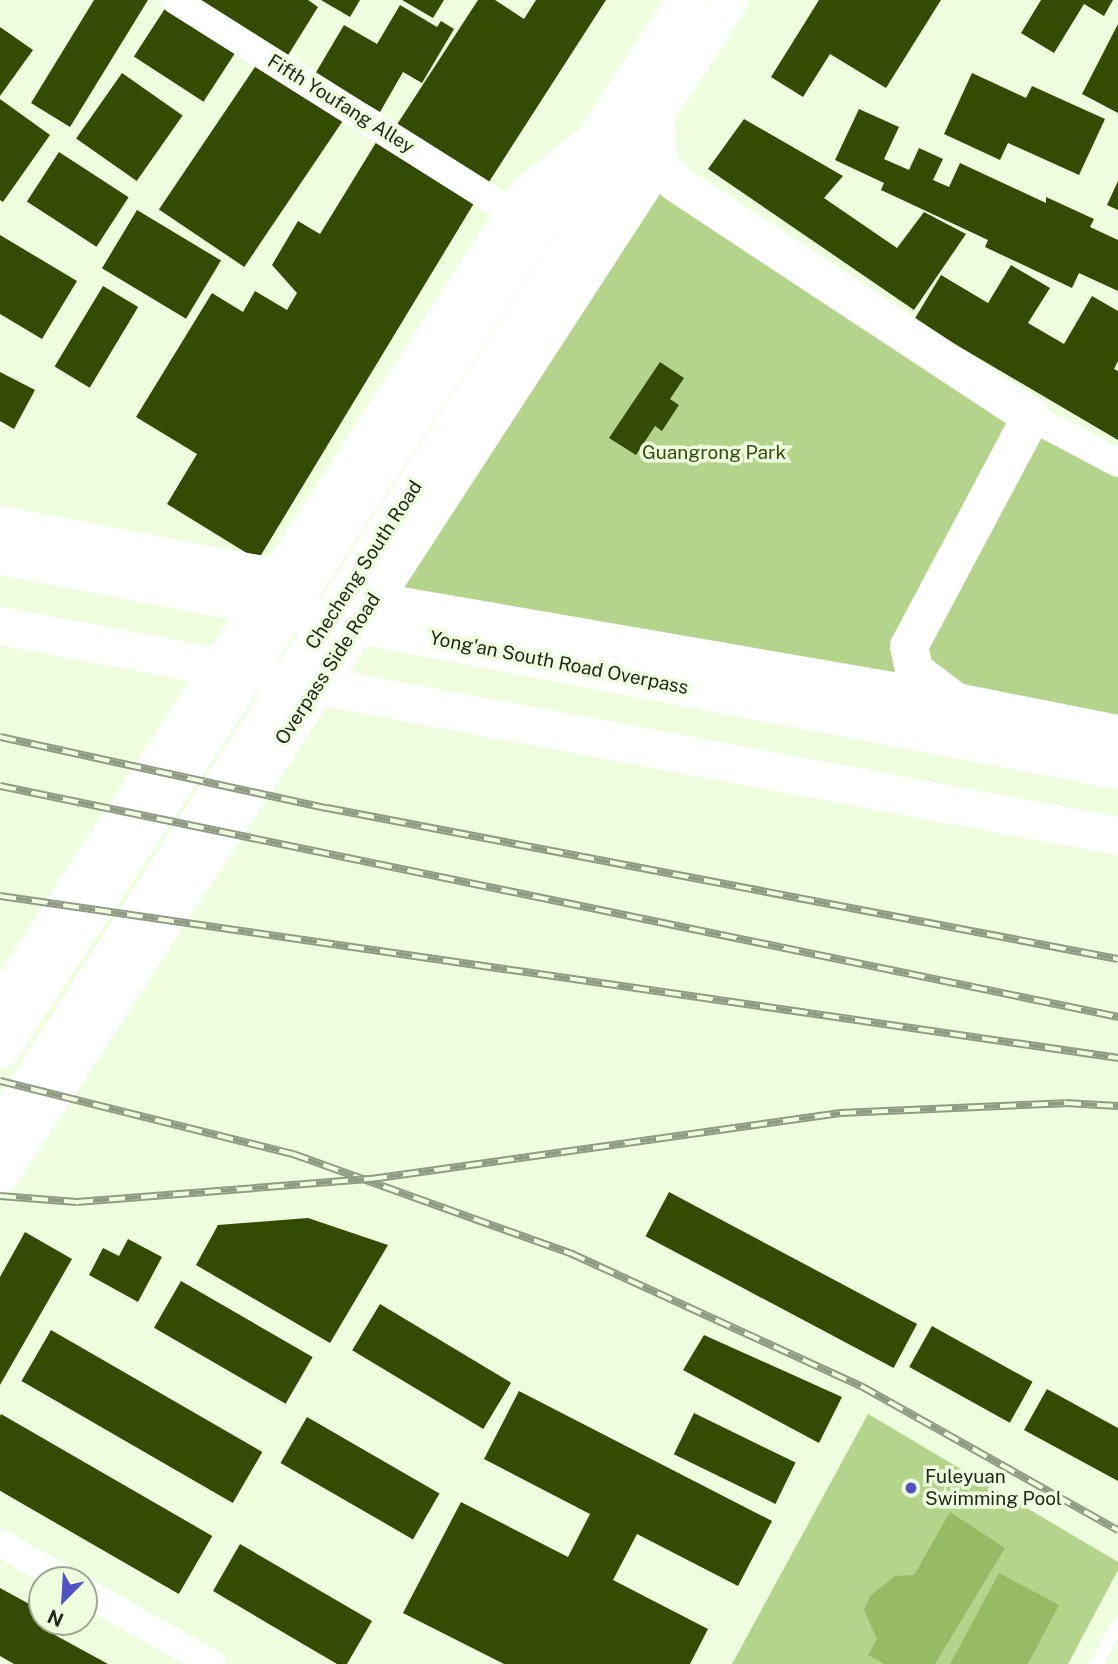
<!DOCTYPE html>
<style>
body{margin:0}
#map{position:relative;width:1118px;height:1664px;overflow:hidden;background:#eefddd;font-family:"Public Sans",sans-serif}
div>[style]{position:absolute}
.green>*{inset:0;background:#b4d48c}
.water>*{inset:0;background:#97bb64}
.building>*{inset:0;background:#334b02;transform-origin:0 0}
.lane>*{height:14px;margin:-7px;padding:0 7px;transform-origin:7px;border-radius:7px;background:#fff}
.street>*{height:28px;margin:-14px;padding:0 14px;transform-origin:14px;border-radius:14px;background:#fff}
.secondary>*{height:38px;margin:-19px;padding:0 19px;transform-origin:19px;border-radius:19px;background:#fff}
.primary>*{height:38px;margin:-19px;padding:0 19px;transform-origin:19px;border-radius:19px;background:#fff}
.rail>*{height:8px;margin-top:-4px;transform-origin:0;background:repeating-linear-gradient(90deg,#eefddd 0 16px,#909b84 0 32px);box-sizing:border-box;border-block:2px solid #909b84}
.dots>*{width:19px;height:19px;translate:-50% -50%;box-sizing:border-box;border:4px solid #eefddd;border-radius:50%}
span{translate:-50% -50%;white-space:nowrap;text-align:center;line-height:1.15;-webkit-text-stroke:7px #eefddd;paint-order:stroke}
.street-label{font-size:19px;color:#22281c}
.park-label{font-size:19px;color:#344b0b}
.poi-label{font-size:19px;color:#22281c}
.left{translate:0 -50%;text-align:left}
.north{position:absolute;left:28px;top:1566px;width:70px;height:70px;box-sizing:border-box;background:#eefddd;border:2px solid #9ca890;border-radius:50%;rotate:204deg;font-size:19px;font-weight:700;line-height:28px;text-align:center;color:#22281c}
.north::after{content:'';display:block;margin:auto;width:24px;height:32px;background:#5050c7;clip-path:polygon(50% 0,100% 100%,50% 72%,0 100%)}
</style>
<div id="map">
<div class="green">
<i style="clip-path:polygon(658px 162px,1118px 463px,1118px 734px,372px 601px)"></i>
<i style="clip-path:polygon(868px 1414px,1118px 1562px,1118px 1570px,1068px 1664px,732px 1664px)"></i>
</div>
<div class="water">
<i style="clip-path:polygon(950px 1512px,1005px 1548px,935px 1664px,884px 1664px,868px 1655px,877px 1639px,864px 1610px,870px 1596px,895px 1576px,914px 1575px)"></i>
<i style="clip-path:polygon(999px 1573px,1059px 1605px,1028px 1664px,950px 1664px)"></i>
</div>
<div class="building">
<i style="clip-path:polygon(94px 0,148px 0,70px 127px,31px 103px)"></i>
<i style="clip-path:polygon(188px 0,308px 0,318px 7px,285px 60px)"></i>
<i style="clip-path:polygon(321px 0,360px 0,350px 17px)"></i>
<i style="clip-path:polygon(402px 0,444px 0,433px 18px)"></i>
<i style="clip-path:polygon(478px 0,495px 0,524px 19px,536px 0,606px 0,487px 185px,396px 126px)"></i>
<i style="clip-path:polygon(819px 0,941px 0,886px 88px,830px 54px,803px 97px,771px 77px)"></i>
<i style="clip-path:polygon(1041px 0,1113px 0,1104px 16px,1084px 4px,1054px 53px,1021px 33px)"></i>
<i style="clip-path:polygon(400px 5px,437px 27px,441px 21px,454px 29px,422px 83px,403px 72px,380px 112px,315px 74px,344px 25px,377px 44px)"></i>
<i style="left:166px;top:7px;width:83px;height:59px;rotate:33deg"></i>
<i style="clip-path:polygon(1118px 24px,1118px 113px,1082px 94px)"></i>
<i style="clip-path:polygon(0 27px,33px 50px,0 96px)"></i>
<i style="left:259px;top:61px;width:103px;height:179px;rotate:34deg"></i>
<i style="left:122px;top:73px;width:74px;height:80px;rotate:35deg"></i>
<i style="clip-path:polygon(972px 73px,1026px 98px,1032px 86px,1105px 119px,1079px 175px,1008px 143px,1000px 160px,944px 134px)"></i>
<i style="clip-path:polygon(0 99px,50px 135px,3px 202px,0 200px)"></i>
<i style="clip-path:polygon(859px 109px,899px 127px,884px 159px,909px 170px,919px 148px,943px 159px,933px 180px,949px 187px,960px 163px,1046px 203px,1046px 197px,1094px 219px,1090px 227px,1118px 240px,1118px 291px,1079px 273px,1072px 288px,985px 247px,988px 240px,881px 190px,884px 183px,835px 160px)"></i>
<i style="clip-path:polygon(744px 119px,843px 176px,824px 198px,897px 248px,924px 212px,966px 234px,914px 310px,708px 169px)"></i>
<i style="clip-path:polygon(380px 136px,479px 195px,258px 560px,167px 504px,197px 454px,136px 417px,212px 293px,243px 312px,255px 291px,287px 310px,297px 293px,272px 265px,298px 221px,320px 234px)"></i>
<i style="left:59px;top:152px;width:83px;height:59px;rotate:33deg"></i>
<i style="clip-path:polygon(1118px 181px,1118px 210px,1107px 205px)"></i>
<i style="left:137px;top:210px;width:98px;height:68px;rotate:31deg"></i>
<i style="clip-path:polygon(0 235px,77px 281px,42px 339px,0 314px)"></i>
<i style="clip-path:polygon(1011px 265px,1050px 288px,1028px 323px,1064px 344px,1092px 296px,1118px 311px,1118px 361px,1114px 369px,1118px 371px,1118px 440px,914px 320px,941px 275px,988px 303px)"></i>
<i style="left:103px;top:286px;width:41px;height:94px;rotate:31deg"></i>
<i style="clip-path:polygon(660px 362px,684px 378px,670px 399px,679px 405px,662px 431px,655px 426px,636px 455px,609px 438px)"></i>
<i style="clip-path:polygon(0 372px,35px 390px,14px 429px,0 421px)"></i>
<i style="left:669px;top:1192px;width:281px;height:50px;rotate:28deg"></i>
<i style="clip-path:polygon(308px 1218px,388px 1245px,330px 1343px,196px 1265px,218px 1225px)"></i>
<i style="clip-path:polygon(25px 1232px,72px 1259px,0 1385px,0 1277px)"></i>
<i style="clip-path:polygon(128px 1239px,162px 1257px,138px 1302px,89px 1275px,103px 1248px,119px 1256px)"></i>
<i style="left:181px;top:1281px;width:152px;height:54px;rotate:30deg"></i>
<i style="left:380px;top:1304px;width:153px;height:54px;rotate:31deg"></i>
<i style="left:932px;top:1326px;width:115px;height:47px;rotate:29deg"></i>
<i style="left:51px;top:1330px;width:244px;height:59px;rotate:30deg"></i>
<i style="clip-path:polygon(704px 1335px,842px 1397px,819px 1443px,683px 1370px)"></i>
<i style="clip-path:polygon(1047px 1389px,1118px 1428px,1118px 1481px,1024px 1430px)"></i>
<i style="clip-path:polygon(519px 1391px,772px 1521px,738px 1586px,637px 1534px,613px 1580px,708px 1629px,690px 1664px,504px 1664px,403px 1613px,461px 1502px,568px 1557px,590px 1514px,484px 1459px)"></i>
<i style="left:694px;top:1413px;width:113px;height:46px;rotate:26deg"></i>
<i style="left:1px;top:1414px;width:244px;height:67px;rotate:30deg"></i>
<i style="left:307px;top:1417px;width:153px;height:53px;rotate:30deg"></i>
<i style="clip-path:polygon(240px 1544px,372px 1621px,347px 1664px,337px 1664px,213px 1591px)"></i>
<i style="clip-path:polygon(0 1588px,42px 1611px,42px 1622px,62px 1622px,55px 1635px,108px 1664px,14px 1664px,0 1656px)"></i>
</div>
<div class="lane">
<i style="left:1096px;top:1664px;width:45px;rotate:-60.6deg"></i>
</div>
<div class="street">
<i style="left:175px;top:0;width:392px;rotate:32.2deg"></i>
<i style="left:1031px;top:417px;width:98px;rotate:27.9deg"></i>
<i style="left:0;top:1543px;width:75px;rotate:29.6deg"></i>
<i style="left:84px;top:1591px;width:147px;rotate:29.7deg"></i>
</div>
<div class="secondary">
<i style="left:0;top:525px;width:283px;rotate:10.8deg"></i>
<i style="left:372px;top:601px;width:593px;rotate:9.81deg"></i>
<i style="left:0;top:1007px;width:970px;rotate:-57.03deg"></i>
<i style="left:528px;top:193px;width:75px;rotate:-37.9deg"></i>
<i style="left:0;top:1175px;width:1208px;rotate:-56.99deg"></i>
</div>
<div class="primary">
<i style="left:656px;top:113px;width:49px;rotate:87.7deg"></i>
<i style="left:658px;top:162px;width:28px;rotate:49deg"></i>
<i style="left:676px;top:183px;width:425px;rotate:33.4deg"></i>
<i style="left:1031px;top:417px;width:259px;rotate:118deg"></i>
<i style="left:909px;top:646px;width:25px;rotate:78deg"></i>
<i style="left:914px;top:670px;width:53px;rotate:37.3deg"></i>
<i style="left:956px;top:702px;width:165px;rotate:11.2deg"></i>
<i style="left:0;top:556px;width:1138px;rotate:10.84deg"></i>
<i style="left:0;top:626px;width:1138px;rotate:10.64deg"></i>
<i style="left:0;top:1050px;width:1254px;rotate:-56.84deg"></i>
<i style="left:0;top:1130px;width:1345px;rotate:-57.14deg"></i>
</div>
<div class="rail">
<i style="left:0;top:737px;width:335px;rotate:12.3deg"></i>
<i style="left:327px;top:808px;width:805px;rotate:10.81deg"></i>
<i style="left:0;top:786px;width:1142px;rotate:11.67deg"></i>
<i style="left:0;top:896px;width:1130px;rotate:8.24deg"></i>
<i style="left:0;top:1081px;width:302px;rotate:14deg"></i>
<i style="left:293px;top:1154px;width:294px;rotate:19.7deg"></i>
<i style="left:570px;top:1253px;width:320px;rotate:24.6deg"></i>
<i style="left:861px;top:1386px;width:295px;rotate:29.3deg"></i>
<i style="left:0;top:1196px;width:77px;rotate:4.5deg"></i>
<i style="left:77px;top:1202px;width:295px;rotate:-4.5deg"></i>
<i style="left:371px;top:1179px;width:474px;rotate:-8deg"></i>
<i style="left:840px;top:1113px;width:225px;rotate:-2.5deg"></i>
<i style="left:1065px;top:1103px;width:53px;rotate:3.2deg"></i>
</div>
<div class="dots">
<i style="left:911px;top:1488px;background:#5050c7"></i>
</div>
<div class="street-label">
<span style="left:341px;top:104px;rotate:32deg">Fifth Youfang Alley</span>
<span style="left:364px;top:565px;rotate:-57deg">Checheng South Road</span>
<span style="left:559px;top:663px;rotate:11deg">Yong'an South Road Overpass</span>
<span style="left:328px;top:669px;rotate:-57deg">Overpass Side Road</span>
</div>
<div class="park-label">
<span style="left:714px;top:453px">Guangrong Park</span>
</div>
<div class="poi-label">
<span class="left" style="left:925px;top:1488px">Fuleyuan<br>Swimming Pool</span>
</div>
<div class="north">N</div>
</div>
